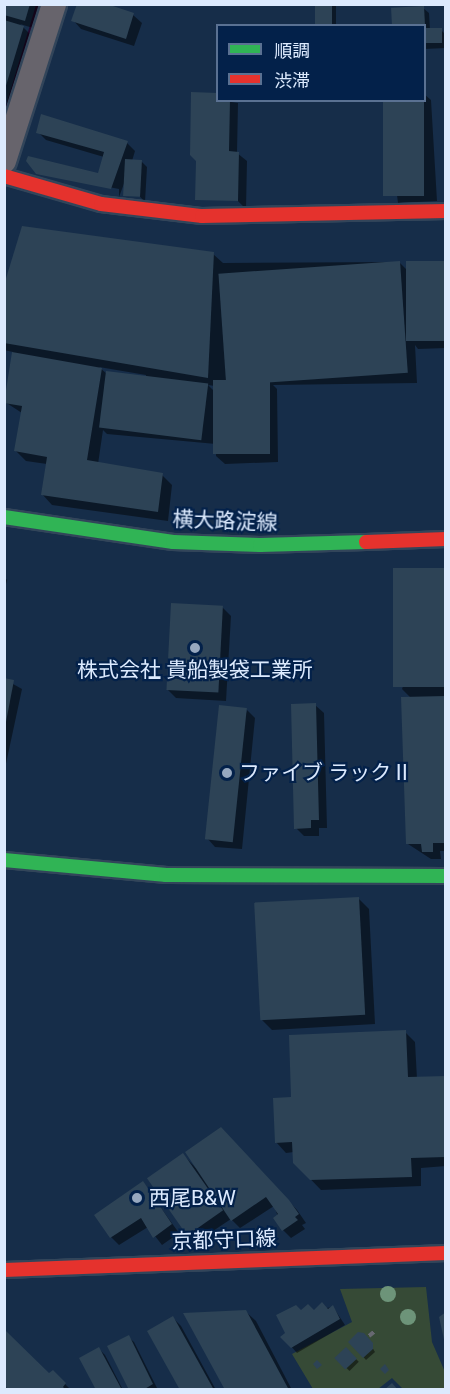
<!DOCTYPE html>
<meta charset="utf-8">
<style>
body{margin:0}
#map{position:relative;width:450px;height:1394px;overflow:hidden;background:#162d49;font-family:Roboto,"Noto Sans JP",sans-serif}
div>[style]{position:absolute}
.green>*{inset:0;background:#364a36}
.water>*{inset:0;background:#240a30}
.shadow>*{inset:0;background:#0007;transform-origin:0 0}
.building>*{inset:0;background:#2d4356;transform-origin:0 0}
.path>*{height:4px;margin-top:-2px;transform-origin:0;background:repeating-linear-gradient(90deg,#676871 0 6px,transparent 0 9px)}
.roads{filter:drop-shadow(2px 0 #32455a) drop-shadow(-2px 0 #32455a) drop-shadow(0 2px #32455a) drop-shadow(0 -2px #32455a)}
.street>*{height:24px;margin:-12px;padding:0 12px;transform-origin:12px;border-radius:12px;background:#67646c}
.fast>*{height:14px;margin:-7px;padding:0 7px;transform-origin:7px;border-radius:7px;background:#30b455}
.jam>*{height:14px;margin:-7px;padding:0 7px;transform-origin:7px;border-radius:7px;background:#e5322d}
.trees>*{width:16px;height:16px;margin:-8px;border-radius:50%;background:#6d9479}
.dots>*{width:16px;height:16px;translate:-50% -50%;box-sizing:border-box;border:3px solid #03214a;border-radius:50%}
span{translate:-50% -50%;white-space:nowrap;text-align:center;line-height:1.15;-webkit-text-stroke:4.5px #03214a;paint-order:stroke}
.street-label{font-size:21px;color:#dceafe}
.poi-label{font-size:21px;color:#dceafe}
.left{translate:0 -50%;text-align:left}
.frame{position:absolute;inset:0;border:6px solid #dceafe;pointer-events:none}
.legend{position:absolute;left:216px;top:24px;width:210px;height:78px;box-sizing:border-box;background:#03214a;border:2px solid #5a7192;margin:0;padding:8px 10px;list-style:none;font-size:18px;color:#dceafe}
.legend li{display:flex;align-items:center;gap:12px;height:30px}
.legend b{width:30px;border:2px solid #5a7192}
</style>
<div id="map">
<div class="green">
<i style="clip-path:polygon(426px 1287px,432px 1342px,445px 1372px,445px 1389px,403px 1389px,392px 1378px,378px 1389px,313px 1389px,292px 1354px,352px 1322px,340px 1289px)"></i>
</div>
<div class="water">
<i style="clip-path:polygon(36px 5px,42px 5px,5px 134px,5px 109px)"></i>
</div>
<div class="shadow">
<i style="clip-path:polygon(4px 4px,41px 4px,33px 28px,20px 24px,31px 35px,7px 116px)"></i>
<i style="left:316px;top:4px;width:20px;height:22px"></i>
<i style="clip-path:polygon(423px 8px,429px 13px,430px 30px,441px 30px,446px 35px,446px 48px,424px 49px)"></i>
<i style="clip-path:polygon(133px 15px,142px 23px,134px 46px,81px 29px,73px 20px)"></i>
<i style="clip-path:polygon(424px 94px,431px 100px,437px 201px,398px 203px,385px 100px,424px 100px)"></i>
<i style="clip-path:polygon(218px 100px,238px 103px,237px 153px,247px 161px,246px 209px,197px 161px)"></i>
<i style="clip-path:polygon(38px 132px,127px 143px,135px 151px,132px 161px,141px 161px,147px 167px,145px 202px,125px 181px,119px 197px,119px 189px,37px 173px,99px 175px,104px 157px,46px 140px)"></i>
<i style="clip-path:polygon(evenodd,213px 254px,223px 263px,399px 262px,408px 271px,446px 262px,446px 348px,418px 349px,415px 345px,417px 383px,273px 385px,277px 389px,278px 462px,225px 464px,216px 456px,216px 444px,107px 434px,103px 430px,98px 464px,162px 475px,172px 485px,168px 521px,52px 505px,42px 494px,47px 464px,26px 461px,16px 451px,22px 413px,5px 402px,13px 352px,4px 350px,4px 291px,213px 254px,99px 367px,146px 375px,146px 377px,107px 374px,99px 367px,213px 254px,208px 385px,215px 386px,215px 392px,208px 385px)"></i>
<i style="clip-path:polygon(446px 569px,446px 851px,440px 851px,441px 859px,431px 859px,408px 844px,412px 699px,402px 689px)"></i>
<i style="clip-path:polygon(4px 577px,7px 580px,4px 593px)"></i>
<i style="clip-path:polygon(222px 607px,231px 616px,226px 701px,176px 698px,168px 690px)"></i>
<i style="clip-path:polygon(4px 679px,22px 689px,4px 773px)"></i>
<i style="clip-path:polygon(315px 705px,324px 713px,327px 828px,319px 828px,319px 836px,304px 836px,296px 828px)"></i>
<i style="clip-path:polygon(247px 710px,255px 718px,242px 849px,215px 847px,207px 838px)"></i>
<i style="clip-path:polygon(359px 899px,369px 909px,375px 1024px,272px 1030px,262px 1020px)"></i>
<i style="clip-path:polygon(405px 1032px,415px 1042px,417px 1079px,446px 1078px,446px 1166px,421px 1168px,421px 1186px,321px 1190px,294px 1162px,294px 1152px,286px 1153px,276px 1142px,292px 1098px)"></i>
<i style="clip-path:polygon(229px 1137px,297px 1210px,306px 1223px,302px 1225px,305px 1229px,291px 1238px,283px 1230px,274px 1206px,240px 1228px,231px 1219px,195px 1243px,187px 1235px,183px 1155px,196px 1168px)"></i>
<i style="clip-path:polygon(143px 1183px,179px 1233px,162px 1245px,148px 1227px,119px 1245px,111px 1237px)"></i>
<i style="clip-path:polygon(333px 1307px,345px 1325px,297px 1353px,283px 1337px,302px 1312px)"></i>
<i style="clip-path:polygon(245px 1311px,256px 1321px,292px 1390px,226px 1390px)"></i>
<i style="clip-path:polygon(173px 1318px,181px 1326px,216px 1390px,182px 1390px)"></i>
<i style="clip-path:polygon(6px 1333px,49px 1375px,53px 1372px,71px 1390px,11px 1390px,4px 1383px)"></i>
<i style="clip-path:polygon(128px 1337px,134px 1342px,158px 1390px,131px 1390px)"></i>
<i style="clip-path:polygon(366px 1337px,375px 1352px,366px 1360px,350px 1342px)"></i>
<i style="clip-path:polygon(99px 1349px,105px 1355px,123px 1390px,98px 1390px)"></i>
<i style="left:346px;top:1349px;width:18px;height:13px;rotate:45deg"></i>
</div>
<div class="building">
<i style="clip-path:polygon(4px 4px,30px 4px,25px 21px,4px 15px)"></i>
<i style="clip-path:polygon(77px 4px,107px 4px,134px 13px,126px 39px,71px 21px)"></i>
<i style="left:315px;top:4px;width:17px;height:22px"></i>
<i style="left:424px;top:6px;width:20px;height:33px;rotate:87deg"></i>
<i style="clip-path:polygon(4px 20px,24px 26px,5px 89px,4px 89px)"></i>
<i style="left:442px;top:28px;width:15px;height:18px;rotate:90deg"></i>
<i style="clip-path:polygon(191px 92px,218px 93px,218px 100px,230px 100px,229px 151px,239px 152px,238px 201px,195px 200px,196px 161px,190px 155px)"></i>
<i style="left:383px;top:100px;width:41px;height:96px"></i>
<i style="clip-path:polygon(41px 114px,128px 141px,111px 189px,36px 174px,26px 161px,28px 156px,98px 173px,104px 152px,36px 133px)"></i>
<i style="left:125px;top:159px;width:17px;height:37px;rotate:3deg"></i>
<i style="clip-path:polygon(22px 226px,214px 252px,208px 378px,4px 343px,4px 285px)"></i>
<i style="left:400px;top:261px;width:112px;height:182px;rotate:86deg"></i>
<i style="left:406px;top:261px;width:40px;height:80px"></i>
<i style="clip-path:polygon(12px 352px,102px 368px,87px 460px,163px 473px,158px 512px,41px 495px,47px 457px,14px 451px,22px 406px,4px 403px)"></i>
<i style="left:106px;top:371px;width:103px;height:57px;rotate:7deg"></i>
<i style="left:270px;top:380px;width:74px;height:57px;rotate:90deg"></i>
<i style="left:446px;top:568px;width:119px;height:53px;rotate:90deg"></i>
<i style="left:171px;top:603px;width:52px;height:87px;rotate:3deg"></i>
<i style="clip-path:polygon(4px 678px,14px 680px,6px 722px,4px 722px)"></i>
<i style="clip-path:polygon(446px 696px,446px 843px,433px 843px,433px 852px,422px 852px,421px 844px,406px 844px,401px 697px)"></i>
<i style="clip-path:polygon(316px 703px,319px 820px,311px 820px,311px 828px,294px 829px,291px 704px)"></i>
<i style="left:219px;top:705px;width:28px;height:135px;rotate:6deg"></i>
<i style="left:359px;top:897px;width:118px;height:105px;rotate:87deg"></i>
<i style="clip-path:polygon(406px 1030px,408px 1077px,446px 1076px,446px 1157px,411px 1158px,412px 1177px,310px 1180px,293px 1163px,292px 1142px,275px 1143px,273px 1098px,291px 1097px,289px 1035px)"></i>
<i style="clip-path:polygon(221px 1127px,289px 1200px,299px 1214px,295px 1217px,298px 1220px,282px 1231px,273px 1218px,278px 1214px,266px 1197px,231px 1221px,185px 1152px)"></i>
<i style="left:183px;top:1153px;width:70px;height:44px;rotate:55deg"></i>
<i style="clip-path:polygon(143px 1181px,172px 1224px,153px 1238px,141px 1218px,110px 1238px,94px 1215px)"></i>
<i style="clip-path:polygon(322px 1302px,328px 1309px,333px 1305px,340px 1319px,291px 1348px,280px 1337px,285px 1333px,276px 1315px,296px 1305px,301px 1310px,308px 1304px,314px 1310px)"></i>
<i style="clip-path:polygon(246px 1310px,289px 1390px,225px 1390px,183px 1313px)"></i>
<i style="clip-path:polygon(446px 1312px,446px 1343px,445px 1344px,439px 1317px)"></i>
<i style="clip-path:polygon(173px 1316px,214px 1390px,180px 1390px,147px 1331px)"></i>
<i style="clip-path:polygon(6px 1331px,49px 1373px,53px 1370px,66px 1383px,63px 1387px,66px 1390px,9px 1390px,4px 1385px)"></i>
<i style="clip-path:polygon(358px 1332px,364px 1333px,373px 1343px,373px 1349px,363px 1358px,348px 1342px)"></i>
<i style="clip-path:polygon(129px 1335px,153px 1384px,143px 1390px,129px 1390px,107px 1346px)"></i>
<i style="clip-path:polygon(99px 1347px,122px 1390px,96px 1390px,79px 1358px)"></i>
<i style="left:346px;top:1347px;width:16px;height:16px;rotate:47deg"></i>
<i style="clip-path:polygon(317px 1360px,322px 1365px,317px 1369px,313px 1364px)"></i>
<i style="clip-path:polygon(385px 1364px,389px 1370px,385px 1374px,380px 1369px)"></i>
<i style="clip-path:polygon(392px 1383px,398px 1390px,384px 1390px)"></i>
</div>
<div class="path">
<i style="left:369px;top:1336px;width:8px;rotate:-40deg"></i>
</div>
<div class="roads">
<div class="street">
<i style="left:4px;top:161px;width:165px;rotate:-72.3deg"></i>
</div>
<div class="fast">
<i style="left:4px;top:517px;width:171px;rotate:8.4deg"></i>
<i style="left:173px;top:542px;width:87px;rotate:2deg"></i>
<i style="left:260px;top:545px;width:106px;rotate:-1.6deg"></i>
<i style="left:4px;top:860px;width:163px;rotate:5.3deg"></i>
<i style="left:166px;top:875px;width:280px;rotate:0.2deg"></i>
</div>
<div class="jam">
<i style="left:4px;top:176px;width:101px;rotate:16.1deg"></i>
<i style="left:101px;top:204px;width:102px;rotate:6.8deg"></i>
<i style="left:202px;top:216px;width:244px;rotate:-1.2deg"></i>
<i style="left:366px;top:542px;width:80px;rotate:-2.1deg"></i>
<i style="left:4px;top:1270px;width:442px;rotate:-2.2deg"></i>
</div>
</div>
<div class="trees">
<i style="left:388px;top:1294px"></i>
<i style="left:408px;top:1317px"></i>
</div>
<div class="dots">
<i style="left:195px;top:648px;background:#97a8bf"></i>
<i style="left:227px;top:773px;background:#97a8bf"></i>
<i style="left:137px;top:1198px;background:#97a8bf"></i>
</div>
<div class="street-label">
<span style="left:225px;top:521px;rotate:2deg">横大路淀線</span>
<span style="left:224px;top:1240px;rotate:-2deg">京都守口線</span>
</div>
<div class="poi-label">
<span style="left:195px;top:670px">株式会社 貴船製袋工業所</span>
<span class="left" style="left:239px;top:773px">ファイブ ラックⅡ</span>
<span class="left" style="left:149px;top:1198px">西尾B&amp;W</span>
</div>
<div class="frame"></div>
<ul class="legend">
<li><b style="height:8px;background:#30b455"></b>順調</li>
<li><b style="height:8px;background:#e5322d"></b>渋滞</li>
</ul>
</div>
